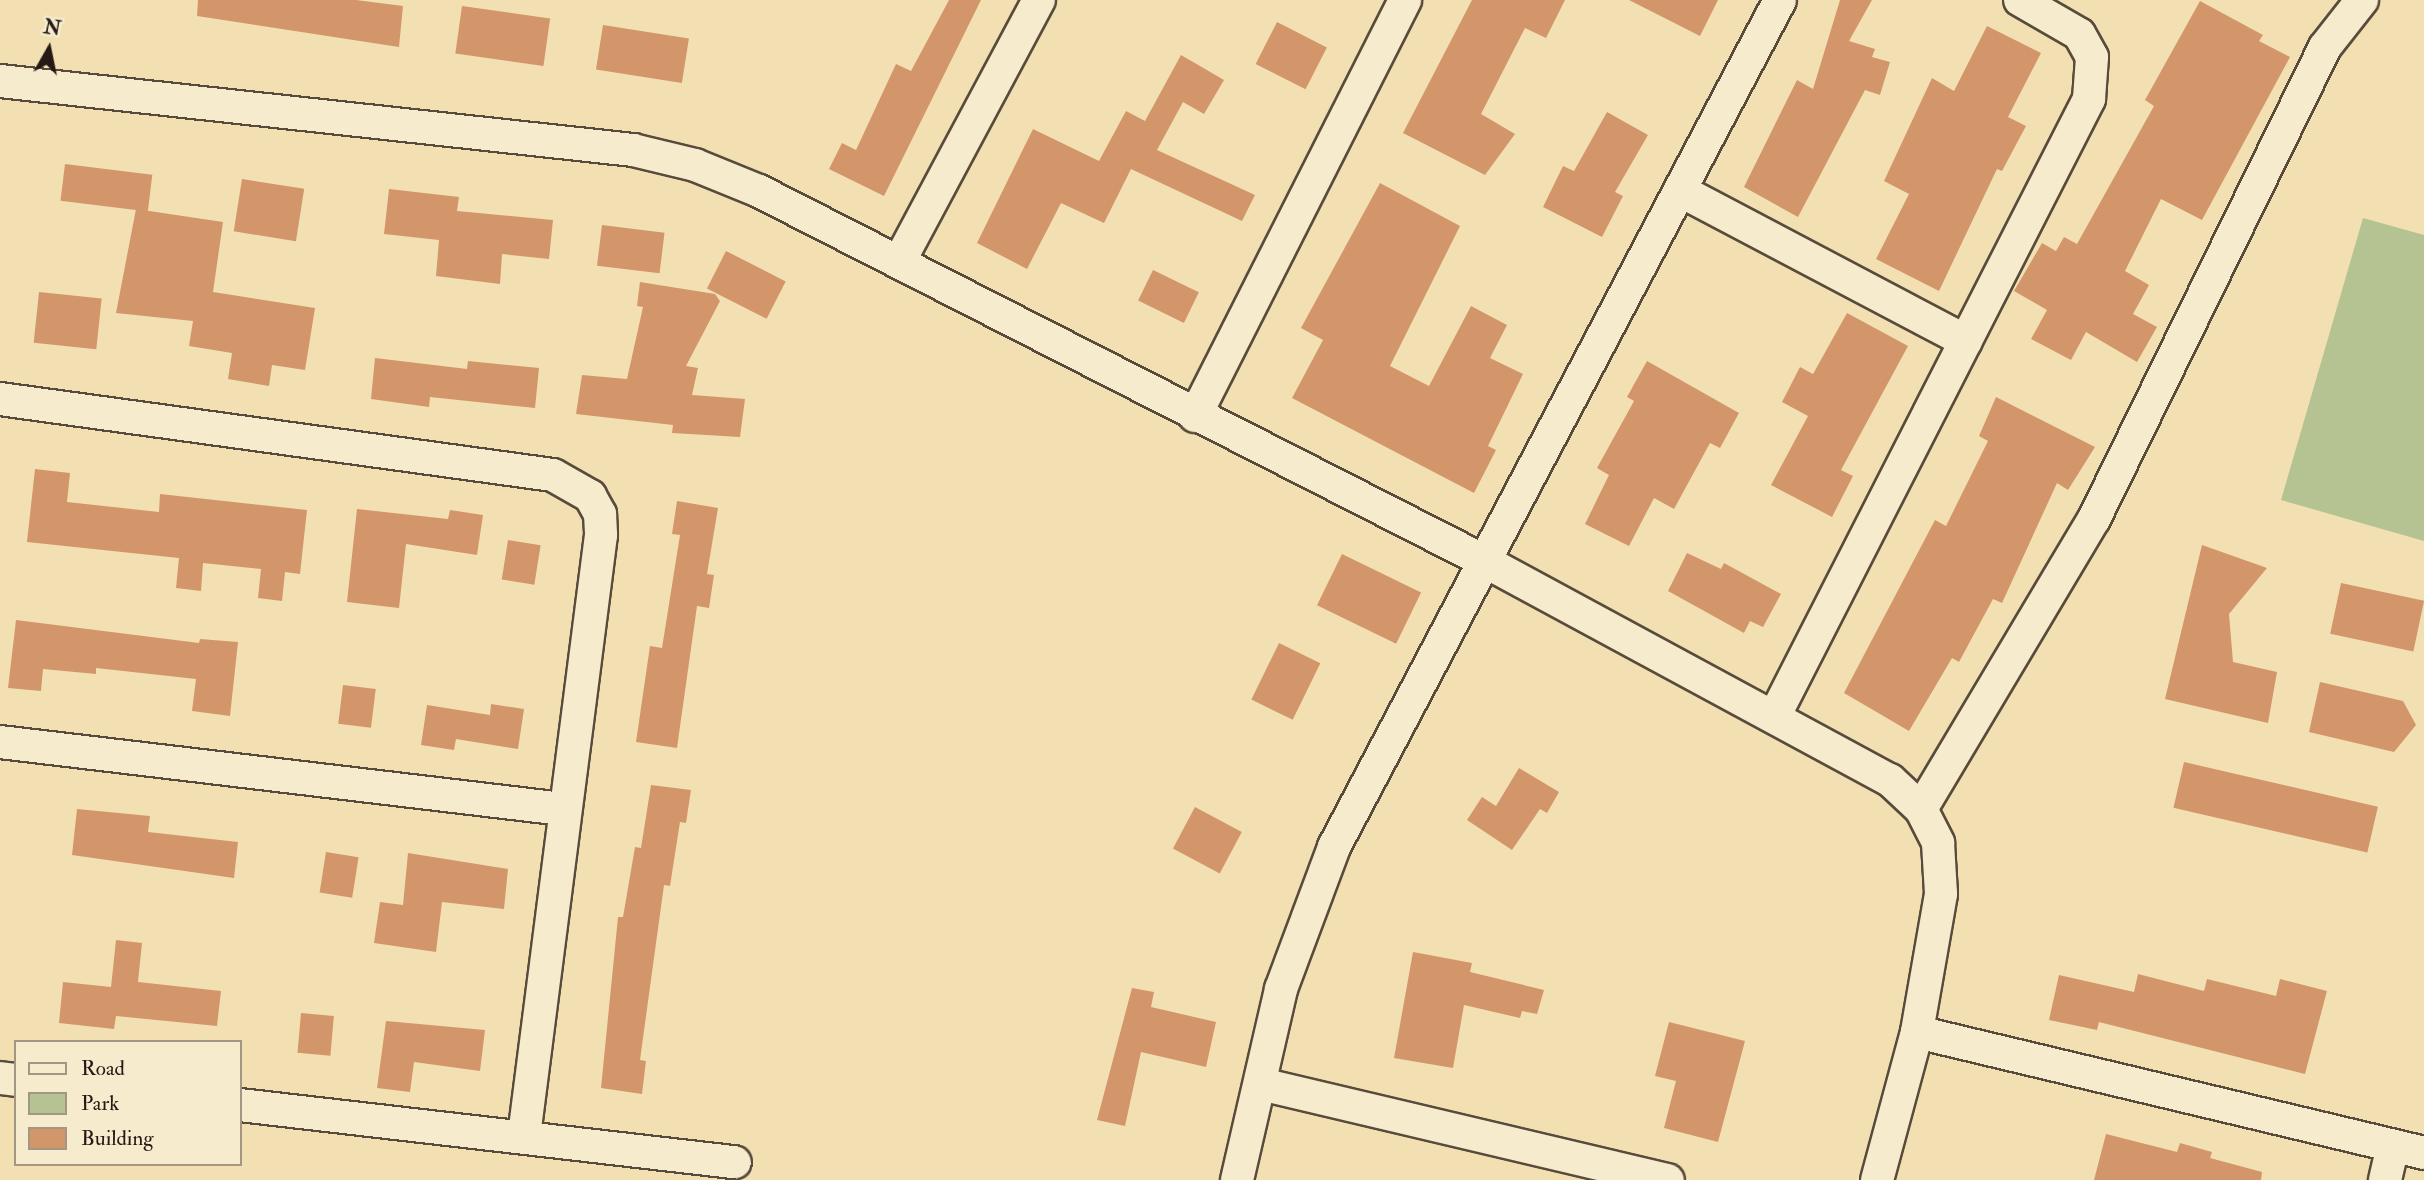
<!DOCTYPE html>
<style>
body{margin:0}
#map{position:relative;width:2424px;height:1180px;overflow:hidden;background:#f2e0b2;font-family:"IM FELL Double Pica",serif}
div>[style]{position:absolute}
.green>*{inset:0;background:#b4c391}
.building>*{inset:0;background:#d3966a;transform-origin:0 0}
.roads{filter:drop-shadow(2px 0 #584b3c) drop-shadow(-2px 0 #584b3c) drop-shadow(0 2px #584b3c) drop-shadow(0 -2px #584b3c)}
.minor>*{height:32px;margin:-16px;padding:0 16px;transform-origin:16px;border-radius:16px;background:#f7ebcd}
span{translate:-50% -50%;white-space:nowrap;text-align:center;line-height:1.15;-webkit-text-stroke:5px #f7ebcd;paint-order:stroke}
.legend{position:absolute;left:14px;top:1040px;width:228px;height:126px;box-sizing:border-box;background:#f7ebcd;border:2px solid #a39783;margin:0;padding:9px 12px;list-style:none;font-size:21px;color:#241914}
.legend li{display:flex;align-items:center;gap:14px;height:35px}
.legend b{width:35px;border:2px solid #a39783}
.north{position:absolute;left:14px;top:14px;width:70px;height:70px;-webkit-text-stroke:5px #f7ebcd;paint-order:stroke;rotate:9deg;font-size:19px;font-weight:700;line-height:28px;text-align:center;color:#241914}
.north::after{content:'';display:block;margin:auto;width:24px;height:32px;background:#241914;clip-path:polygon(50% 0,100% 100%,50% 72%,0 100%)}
</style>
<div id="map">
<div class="green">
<i style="clip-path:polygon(2363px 218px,2424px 235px,2424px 541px,2281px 500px)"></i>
</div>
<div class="building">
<i style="clip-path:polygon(198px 0,356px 0,403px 6px,399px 47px,197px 16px)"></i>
<i style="clip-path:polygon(949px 0,981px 0,884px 196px,829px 169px,842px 143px,856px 150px,896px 64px,911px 71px)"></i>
<i style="clip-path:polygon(1472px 0,1565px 0,1546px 38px,1525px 28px,1481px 114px,1515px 134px,1485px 175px,1403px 133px)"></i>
<i style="clip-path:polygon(1629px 0,1718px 0,1700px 36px)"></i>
<i style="clip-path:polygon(1840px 0,1872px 0,1849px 41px,1875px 49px,1872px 57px,1890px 62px,1880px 95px,1865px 90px,1798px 217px,1744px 187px,1797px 80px,1813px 89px)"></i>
<i style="clip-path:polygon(2200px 1px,2263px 35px,2259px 41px,2290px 57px,2202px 220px,2161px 199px,2125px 271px,2149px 285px,2133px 314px,2157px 327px,2137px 362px,2086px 332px,2071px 360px,2031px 339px,2047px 310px,2014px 291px,2042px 243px,2056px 251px,2064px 237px,2077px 244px,2154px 106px,2145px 100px)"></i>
<i style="left:462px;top:6px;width:89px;height:48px;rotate:8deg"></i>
<i style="left:1277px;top:22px;width:56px;height:47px;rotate:27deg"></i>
<i style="left:603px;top:25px;width:87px;height:45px;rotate:9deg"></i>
<i style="clip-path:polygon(1987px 26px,2041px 53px,2008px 117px,2026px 126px,2002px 171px,1997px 169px,1939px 291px,1876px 259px,1909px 194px,1884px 181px,1932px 78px,1954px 91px)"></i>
<i style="clip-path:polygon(1181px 55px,1224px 80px,1204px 114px,1183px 102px,1157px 150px,1255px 195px,1242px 221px,1131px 169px,1104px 223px,1061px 203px,1027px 269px,977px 243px,1033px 129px,1099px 161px,1126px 111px,1145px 121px)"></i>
<i style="clip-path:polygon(1607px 112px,1648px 135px,1615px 192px,1623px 196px,1602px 237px,1543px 207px,1563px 166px,1574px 171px)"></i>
<i style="left:65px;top:164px;width:88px;height:37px;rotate:7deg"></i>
<i style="left:242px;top:179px;width:63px;height:53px;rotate:9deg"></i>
<i style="clip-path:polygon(1380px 183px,1460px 226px,1390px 366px,1429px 386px,1471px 306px,1507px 325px,1490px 358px,1523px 374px,1488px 446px,1496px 450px,1474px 493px,1292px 398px,1323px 340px,1301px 328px)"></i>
<i style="clip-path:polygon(389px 189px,459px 197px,457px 211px,553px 220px,549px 259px,502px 254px,500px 284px,436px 276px,439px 240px,384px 234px)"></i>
<i style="clip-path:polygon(136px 209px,223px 222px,213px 292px,315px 308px,305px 370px,272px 365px,269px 386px,228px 379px,232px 353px,189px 346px,193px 321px,116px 313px)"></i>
<i style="left:602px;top:225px;width:63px;height:41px;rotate:7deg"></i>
<i style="left:726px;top:251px;width:67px;height:42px;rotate:27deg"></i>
<i style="left:1153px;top:270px;width:51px;height:34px;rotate:26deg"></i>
<i style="clip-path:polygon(640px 282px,715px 294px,720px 301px,686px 366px,698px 368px,692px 395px,745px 399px,740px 437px,672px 433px,673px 425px,576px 414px,582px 375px,627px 379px,643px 307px,637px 306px)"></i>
<i style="left:39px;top:292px;width:63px;height:51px;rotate:6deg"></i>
<i style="clip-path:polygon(1847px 313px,1908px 346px,1841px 470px,1853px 476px,1832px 517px,1771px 485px,1808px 416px,1782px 402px,1800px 367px,1813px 374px)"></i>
<i style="clip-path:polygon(375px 358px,467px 369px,468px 361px,539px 368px,535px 408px,430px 397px,429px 407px,371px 399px)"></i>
<i style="clip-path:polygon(1647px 361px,1739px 413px,1720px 448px,1710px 443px,1674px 509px,1654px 498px,1629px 546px,1585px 524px,1609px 475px,1597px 468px,1634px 401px,1627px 397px)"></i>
<i style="clip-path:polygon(1996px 397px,2095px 447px,2068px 490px,2057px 483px,2002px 603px,1993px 599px,1959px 662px,1952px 658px,1909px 731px,1844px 693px,1935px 520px,1946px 526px,1988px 441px,1979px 436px)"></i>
<i style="clip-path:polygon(35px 469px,70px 473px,67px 502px,159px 512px,160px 494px,307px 510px,300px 574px,285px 572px,282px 601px,258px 598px,261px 569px,203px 563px,201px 591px,176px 588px,179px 558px,27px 542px)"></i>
<i style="clip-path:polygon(677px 501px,718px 508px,707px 574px,714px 575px,709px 608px,697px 606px,677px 748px,636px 742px,650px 646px,662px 648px,680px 535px,672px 534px)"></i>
<i style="clip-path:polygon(357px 509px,448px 519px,450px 510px,483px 515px,477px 555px,406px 544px,399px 608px,347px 602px)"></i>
<i style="left:508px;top:540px;width:33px;height:40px;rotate:9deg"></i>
<i style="clip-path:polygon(2202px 545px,2267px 568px,2229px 614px,2233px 662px,2277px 672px,2268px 723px,2165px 699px)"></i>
<i style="clip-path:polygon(1687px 553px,1721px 569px,1724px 563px,1781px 594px,1763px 627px,1750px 621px,1744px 633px,1668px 591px)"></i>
<i style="left:1342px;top:554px;width:88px;height:57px;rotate:26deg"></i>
<i style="left:2341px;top:583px;width:85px;height:52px;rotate:12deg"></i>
<i style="clip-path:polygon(16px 620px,199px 643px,200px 639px,238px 642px,230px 716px,192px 711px,196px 679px,96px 668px,96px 674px,43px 669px,41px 691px,8px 688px)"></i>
<i style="left:1279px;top:643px;width:46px;height:63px;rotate:26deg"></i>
<i style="clip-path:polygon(2320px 682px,2403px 701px,2416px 725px,2394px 752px,2309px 732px)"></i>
<i style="left:343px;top:685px;width:33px;height:39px;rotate:7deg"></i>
<i style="clip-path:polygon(491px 704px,524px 709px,518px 749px,456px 739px,454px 750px,421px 745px,427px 705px,490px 715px)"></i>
<i style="left:2184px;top:762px;width:199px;height:47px;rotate:13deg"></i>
<i style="clip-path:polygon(1519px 768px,1559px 792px,1547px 813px,1540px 809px,1512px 850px,1467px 820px,1482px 797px,1496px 806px)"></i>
<i style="clip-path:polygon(651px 785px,691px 790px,686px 823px,680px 822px,670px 886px,664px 885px,640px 1060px,646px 1061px,642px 1094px,601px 1088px,618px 917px,623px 917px,635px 847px,641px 848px)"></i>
<i style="left:1195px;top:807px;width:53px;height:47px;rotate:28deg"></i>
<i style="clip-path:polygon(77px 809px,150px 816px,148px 832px,238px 842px,234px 878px,72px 855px)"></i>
<i style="left:326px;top:852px;width:33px;height:41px;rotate:9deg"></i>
<i style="clip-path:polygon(408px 853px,508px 869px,504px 909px,442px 902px,436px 952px,374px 943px,380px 902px,403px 905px)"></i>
<i style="clip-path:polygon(116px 940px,142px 943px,138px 982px,221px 991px,217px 1026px,116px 1016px,114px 1029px,59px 1023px,63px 982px,111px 987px)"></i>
<i style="clip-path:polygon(1413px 952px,1472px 963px,1470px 972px,1544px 990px,1537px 1014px,1522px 1011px,1520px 1018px,1464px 1005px,1453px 1068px,1394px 1058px)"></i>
<i style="clip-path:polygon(2138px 974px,2204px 991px,2207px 979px,2276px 996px,2280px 979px,2327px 991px,2305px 1074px,2099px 1022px,2097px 1030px,2049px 1020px,2059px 975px,2134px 992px)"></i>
<i style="clip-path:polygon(1132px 988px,1154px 992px,1151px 1007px,1216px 1022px,1206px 1067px,1141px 1052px,1125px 1126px,1097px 1120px)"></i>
<i style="left:301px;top:1013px;width:33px;height:40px;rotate:5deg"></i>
<i style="clip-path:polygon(386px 1021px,485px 1030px,480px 1071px,414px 1062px,410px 1092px,377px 1088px)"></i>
<i style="clip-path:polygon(1669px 1022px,1745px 1041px,1718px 1142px,1664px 1128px,1676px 1081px,1655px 1076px)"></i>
<i style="clip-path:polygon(2106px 1134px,2177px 1152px,2180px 1143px,2212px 1152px,2210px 1158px,2262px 1172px,2261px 1180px,2094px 1180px)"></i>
</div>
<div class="roads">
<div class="minor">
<i style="left:0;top:81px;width:637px;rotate:6.22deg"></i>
<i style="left:633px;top:150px;width:64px;rotate:13.6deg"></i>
<i style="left:695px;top:165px;width:69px;rotate:22.1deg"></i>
<i style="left:759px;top:191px;width:818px;rotate:27.03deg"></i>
<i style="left:1488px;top:563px;width:457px;rotate:28.4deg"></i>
<i style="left:1890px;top:780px;width:42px;rotate:43.1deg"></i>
<i style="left:1921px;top:809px;width:38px;rotate:63deg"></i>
<i style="left:1938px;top:843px;width:51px;rotate:86.6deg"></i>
<i style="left:1941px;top:894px;width:140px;rotate:99.9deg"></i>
<i style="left:1917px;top:1032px;width:153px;rotate:105.1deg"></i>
<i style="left:1681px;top:191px;width:322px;rotate:27.8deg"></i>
<i style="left:899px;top:262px;width:297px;rotate:-61.9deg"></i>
<i style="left:0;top:399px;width:558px;rotate:7.83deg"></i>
<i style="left:553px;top:475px;width:43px;rotate:29.6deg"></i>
<i style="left:590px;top:496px;width:21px;rotate:61deg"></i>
<i style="left:600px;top:514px;width:21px;rotate:87deg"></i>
<i style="left:601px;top:535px;width:606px;rotate:97.3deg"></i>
<i style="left:1195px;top:416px;width:466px;rotate:-63.2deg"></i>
<i style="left:1774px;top:717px;width:694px;rotate:-62.99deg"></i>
<i style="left:2089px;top:99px;width:42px;rotate:-85.9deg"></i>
<i style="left:2092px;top:57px;width:26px;rotate:-119deg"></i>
<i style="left:2079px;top:34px;width:68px;rotate:-150deg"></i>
<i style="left:0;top:742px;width:567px;rotate:6.79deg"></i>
<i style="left:1921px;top:809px;width:338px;rotate:-59.2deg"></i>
<i style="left:2094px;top:519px;width:525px;rotate:-63.92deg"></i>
<i style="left:2325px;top:47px;width:60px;rotate:-51.8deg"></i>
<i style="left:1917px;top:1032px;width:521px;rotate:13.42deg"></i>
<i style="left:0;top:1078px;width:16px;rotate:7deg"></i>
<i style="left:1261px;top:1084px;width:418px;rotate:13.3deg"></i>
<i style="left:240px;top:1105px;width:498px;rotate:6.6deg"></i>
<i style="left:1237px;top:1180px;width:196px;rotate:-77deg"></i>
<i style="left:1281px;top:989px;width:152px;rotate:-69.5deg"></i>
<i style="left:1334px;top:847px;width:957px;rotate:-62.23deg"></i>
<i style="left:2385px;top:1180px;width:35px;rotate:-77deg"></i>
</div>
</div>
<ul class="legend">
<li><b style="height:9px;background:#f7ebcd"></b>Road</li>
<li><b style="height:19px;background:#b4c391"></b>Park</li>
<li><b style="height:19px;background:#d3966a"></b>Building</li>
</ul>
<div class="north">N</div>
</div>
